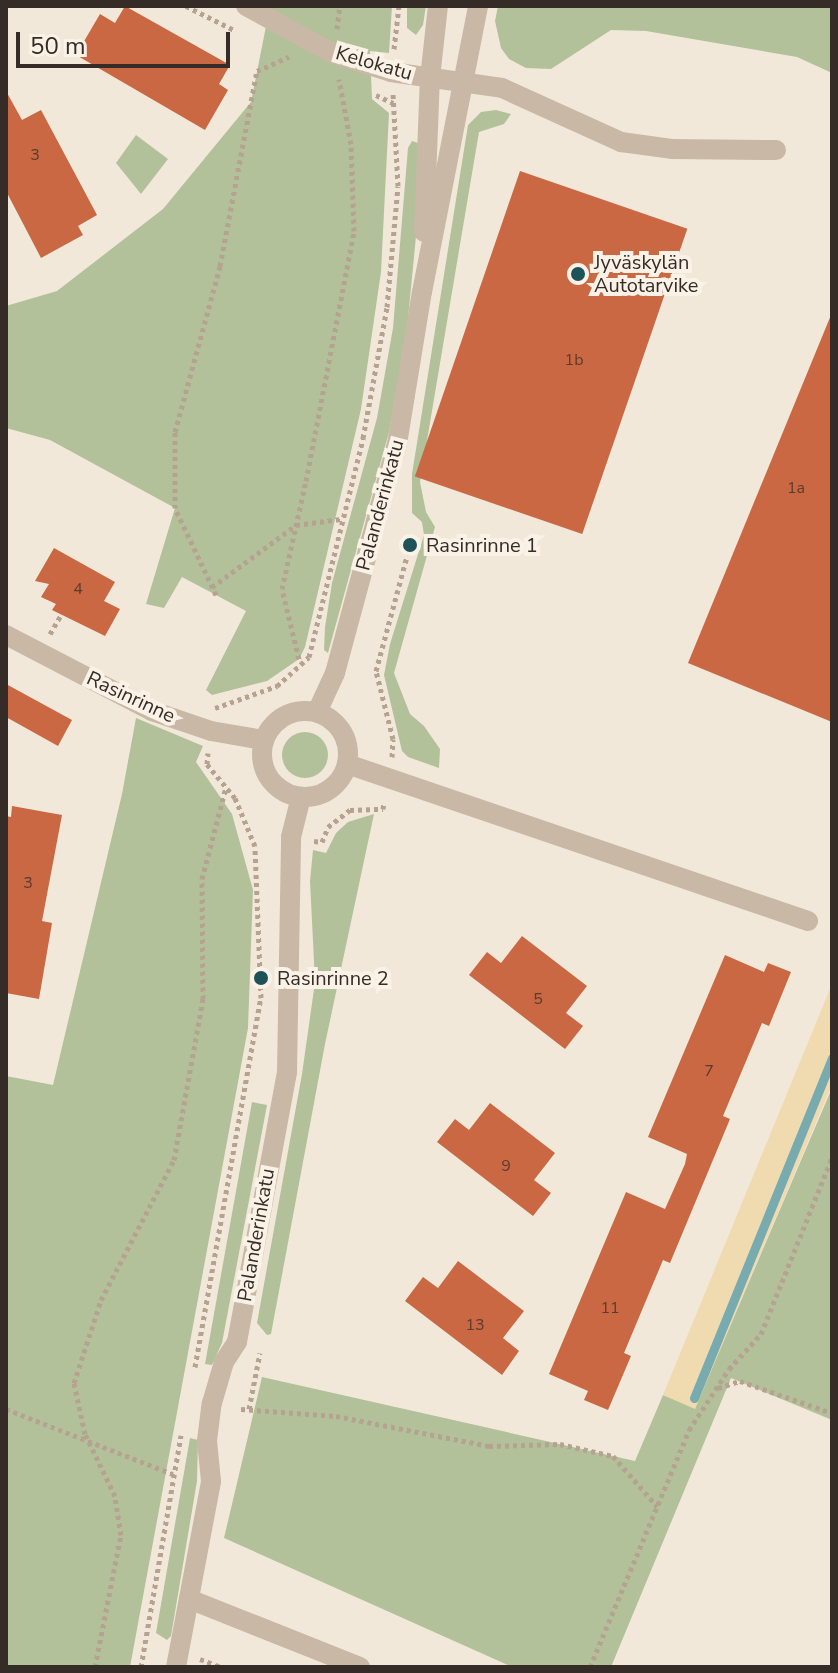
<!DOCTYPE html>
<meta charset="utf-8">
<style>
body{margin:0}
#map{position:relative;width:838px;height:1673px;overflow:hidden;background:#f2e8da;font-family:"Nunito Sans",sans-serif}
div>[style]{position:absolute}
.green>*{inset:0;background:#b2c19a}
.round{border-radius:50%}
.sand>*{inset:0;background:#efdbaf}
.stream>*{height:9px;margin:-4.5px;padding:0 4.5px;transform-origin:4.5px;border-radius:4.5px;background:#78abb0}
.building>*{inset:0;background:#c96842;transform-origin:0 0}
.path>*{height:5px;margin-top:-2.5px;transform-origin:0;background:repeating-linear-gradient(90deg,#b6a290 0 4px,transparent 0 8px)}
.minor>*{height:20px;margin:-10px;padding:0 10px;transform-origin:10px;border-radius:10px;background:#cab8a6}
.minor>.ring{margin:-10px;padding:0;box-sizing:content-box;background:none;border:20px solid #cab8a6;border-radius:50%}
.dots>*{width:22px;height:22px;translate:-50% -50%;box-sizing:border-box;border:4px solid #faf2e6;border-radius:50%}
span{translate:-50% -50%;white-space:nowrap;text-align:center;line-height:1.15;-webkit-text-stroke:8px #faf2e6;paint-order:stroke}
.number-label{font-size:16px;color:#5b3b2e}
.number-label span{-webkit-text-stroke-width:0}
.street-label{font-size:20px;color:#362c27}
.poi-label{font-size:20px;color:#362c27}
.left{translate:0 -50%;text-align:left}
.frame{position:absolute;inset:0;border:8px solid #362c27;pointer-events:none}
.scale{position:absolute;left:16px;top:32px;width:214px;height:36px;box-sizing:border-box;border:4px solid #362c27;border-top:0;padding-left:10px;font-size:24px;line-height:28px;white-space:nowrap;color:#362c27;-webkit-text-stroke:6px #faf2e6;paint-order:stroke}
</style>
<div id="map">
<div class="green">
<i style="clip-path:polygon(270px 6px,392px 6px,389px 53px,370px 51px,372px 99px,389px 113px,381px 272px,361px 409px,305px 647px,299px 659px,267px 681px,212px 695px,206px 690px,246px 611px,182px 577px,164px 608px,146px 604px,175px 508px,50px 440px,6px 428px,6px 306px,57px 291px,163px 209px,251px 102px)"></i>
<i style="clip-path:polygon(407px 6px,426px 6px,423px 25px,416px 35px,407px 28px)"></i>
<i style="clip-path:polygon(498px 6px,832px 6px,832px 73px,797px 57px,646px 31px,611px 30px,551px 69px,526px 68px,509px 59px,501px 48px,495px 21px)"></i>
<i style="clip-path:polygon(496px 110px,511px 114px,504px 124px,479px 132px,420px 482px,426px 512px,435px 527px,394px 673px,410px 714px,424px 726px,440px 749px,439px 768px,408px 757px,402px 751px,384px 675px,390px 644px,424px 535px,422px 522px,412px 513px,412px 474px,468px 125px,481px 112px)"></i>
<i style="clip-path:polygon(136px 135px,168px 159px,141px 194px,116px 163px)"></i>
<i style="clip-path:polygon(412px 141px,418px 143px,421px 185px,406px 339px,389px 432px,328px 653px,324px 650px,325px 627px,332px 583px,377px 418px,393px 328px,408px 148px)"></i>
<i style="clip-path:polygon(136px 718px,203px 746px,196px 762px,232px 814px,253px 890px,248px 1028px,130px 1667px,6px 1667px,6px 1076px,53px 1085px,122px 794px)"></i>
<i class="round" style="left:282px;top:732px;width:46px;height:46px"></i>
<i style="clip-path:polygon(374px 814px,325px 1044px,271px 1334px,267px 1335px,257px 1323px,302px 1074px,315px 982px,310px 881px,313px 850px,326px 853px,336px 833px,348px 822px)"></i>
<i style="clip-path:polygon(832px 1088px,832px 1420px,731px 1378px,611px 1667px,512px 1667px,224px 1538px,262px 1377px,635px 1461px,663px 1395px,695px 1408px)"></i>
<i style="clip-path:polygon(252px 1102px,267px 1105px,222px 1343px,212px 1365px,205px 1364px)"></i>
<i style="clip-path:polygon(190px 1438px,198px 1440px,197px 1481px,171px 1636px,167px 1640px,156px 1633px)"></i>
</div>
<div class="sand">
<i style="clip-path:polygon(832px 984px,832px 1085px,695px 1409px,663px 1395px)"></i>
</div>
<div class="stream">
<i style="left:694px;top:1398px;width:367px;rotate:-67.9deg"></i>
</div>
<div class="building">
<i style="clip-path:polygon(125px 6px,230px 65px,219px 84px,228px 90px,205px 130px,76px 55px,100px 14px,115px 23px)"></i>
<i style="clip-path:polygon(6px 91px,22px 120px,41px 110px,97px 215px,78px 226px,83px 235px,41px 258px,6px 191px)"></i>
<i style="left:520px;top:171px;width:177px;height:323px;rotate:19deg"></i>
<i style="clip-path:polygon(831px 315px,832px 315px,832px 722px,688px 663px)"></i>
<i style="clip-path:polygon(54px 548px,115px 582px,104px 601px,120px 609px,105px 636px,52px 610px,56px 604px,41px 597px,49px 584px,35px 581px)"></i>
<i style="clip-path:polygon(6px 684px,72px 720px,58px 746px,6px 717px)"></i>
<i style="clip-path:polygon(12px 806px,62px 815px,42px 921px,52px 923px,39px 999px,6px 993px,6px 816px,11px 817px)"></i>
<i style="clip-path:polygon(522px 936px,587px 986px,566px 1013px,583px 1026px,565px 1049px,469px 975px,487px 952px,501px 963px)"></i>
<i style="clip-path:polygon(725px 955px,764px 972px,768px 963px,791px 972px,769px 1026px,762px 1023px,723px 1116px,730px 1119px,670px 1263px,663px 1260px,624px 1353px,631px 1356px,608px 1410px,584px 1400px,588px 1391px,549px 1374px,626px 1192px,665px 1209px,685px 1164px,687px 1154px,648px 1137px)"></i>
<i style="clip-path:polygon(490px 1103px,555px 1153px,534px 1180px,551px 1193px,533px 1216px,437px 1142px,455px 1119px,469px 1130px)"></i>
<i style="clip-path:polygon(458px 1261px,524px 1311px,503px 1338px,519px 1351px,502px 1375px,405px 1301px,423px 1277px,438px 1288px)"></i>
</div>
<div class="path">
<i style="left:186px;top:6px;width:56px;rotate:26.6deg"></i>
<i style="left:337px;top:29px;width:23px;rotate:-83deg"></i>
<i style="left:394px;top:49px;width:43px;rotate:-83.4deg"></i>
<i style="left:376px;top:95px;width:19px;rotate:25deg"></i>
<i style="left:212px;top:587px;width:104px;rotate:-36.4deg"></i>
<i style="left:296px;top:525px;width:45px;rotate:-7.6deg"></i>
<i style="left:216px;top:595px;width:96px;rotate:-115.2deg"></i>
<i style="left:175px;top:508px;width:76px;rotate:-90deg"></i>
<i style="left:175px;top:432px;width:172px;rotate:-74.8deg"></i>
<i style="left:220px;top:266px;width:198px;rotate:-79.3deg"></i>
<i style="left:257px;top:71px;width:35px;rotate:-24deg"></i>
<i style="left:50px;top:634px;width:22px;rotate:-60deg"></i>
<i style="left:299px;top:659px;width:72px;rotate:-103.7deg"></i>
<i style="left:282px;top:589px;width:111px;rotate:-77.5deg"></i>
<i style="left:306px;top:481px;width:255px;rotate:-79.1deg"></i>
<i style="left:354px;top:231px;width:87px;rotate:-92deg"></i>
<i style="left:351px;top:144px;width:66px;rotate:-100.5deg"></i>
<i style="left:215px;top:708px;width:66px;rotate:-19.5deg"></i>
<i style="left:277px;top:686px;width:43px;rotate:-42.2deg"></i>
<i style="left:309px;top:657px;width:226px;rotate:-76.1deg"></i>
<i style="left:363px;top:438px;width:133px;rotate:-79.6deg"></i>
<i style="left:387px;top:307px;width:121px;rotate:-84.8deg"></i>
<i style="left:398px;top:186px;width:92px;rotate:-93.1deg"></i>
<i style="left:392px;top:757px;width:18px;rotate:-87deg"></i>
<i style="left:393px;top:739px;width:70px;rotate:-104deg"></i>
<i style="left:376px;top:671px;width:138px;rotate:-74.9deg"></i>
<i style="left:314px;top:841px;width:8px;rotate:7deg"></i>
<i style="left:322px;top:842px;width:16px;rotate:-68deg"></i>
<i style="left:328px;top:827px;width:28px;rotate:-38deg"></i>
<i style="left:350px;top:810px;width:33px;rotate:-2deg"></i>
<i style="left:383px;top:809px;width:7px;rotate:-82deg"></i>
<i style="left:195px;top:1367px;width:375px;rotate:-79.9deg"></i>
<i style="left:261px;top:998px;width:152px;rotate:-92.3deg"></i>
<i style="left:255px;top:846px;width:52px;rotate:-112.6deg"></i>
<i style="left:235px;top:798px;width:44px;rotate:-129.5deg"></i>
<i style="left:207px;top:764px;width:11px;rotate:-85deg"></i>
<i style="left:718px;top:1388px;width:23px;rotate:-18deg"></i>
<i style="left:740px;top:1381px;width:97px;rotate:19.2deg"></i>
<i style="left:6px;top:1409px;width:179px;rotate:21.3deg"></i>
<i style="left:241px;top:1409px;width:95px;rotate:4.2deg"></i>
<i style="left:336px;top:1416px;width:156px;rotate:11.1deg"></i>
<i style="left:489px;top:1446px;width:71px;rotate:-1.6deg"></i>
<i style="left:560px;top:1444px;width:54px;rotate:12.8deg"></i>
<i style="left:613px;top:1456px;width:67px;rotate:48.7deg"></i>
<i style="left:249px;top:1409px;width:57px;rotate:-78.9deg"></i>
<i style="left:200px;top:1659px;width:22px;rotate:21deg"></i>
<i style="left:95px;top:1667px;width:135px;rotate:-78.9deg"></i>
<i style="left:121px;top:1535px;width:39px;rotate:-99deg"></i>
<i style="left:115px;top:1496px;width:69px;rotate:-115.8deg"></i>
<i style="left:85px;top:1434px;width:52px;rotate:-102.2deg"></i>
<i style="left:74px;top:1383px;width:87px;rotate:-72deg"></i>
<i style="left:101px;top:1300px;width:158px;rotate:-62.5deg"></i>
<i style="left:174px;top:1160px;width:164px;rotate:-79.8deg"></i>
<i style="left:203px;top:999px;width:120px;rotate:-90.5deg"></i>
<i style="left:202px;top:879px;width:95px;rotate:-75.4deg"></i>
<i style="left:141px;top:1667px;width:235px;rotate:-80.2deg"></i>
<i style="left:590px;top:1667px;width:257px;rotate:-67.3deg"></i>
<i style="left:689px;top:1430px;width:73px;rotate:-56.7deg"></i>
<i style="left:729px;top:1369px;width:47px;rotate:-47.6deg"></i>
<i style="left:761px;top:1334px;width:191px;rotate:-68.1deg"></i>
</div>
<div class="minor">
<i style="left:246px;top:6px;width:100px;rotate:28.6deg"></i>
<i style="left:334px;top:54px;width:60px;rotate:17.5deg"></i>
<i style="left:391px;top:72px;width:112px;rotate:8.2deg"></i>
<i style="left:502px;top:88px;width:131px;rotate:24.4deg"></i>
<i style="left:621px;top:142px;width:51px;rotate:7.8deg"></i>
<i style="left:672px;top:149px;width:104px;rotate:0.6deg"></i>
<i style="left:424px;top:232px;width:154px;rotate:-87.8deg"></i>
<i style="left:430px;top:78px;width:72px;rotate:-83.7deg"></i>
<i style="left:6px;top:635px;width:165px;rotate:27.5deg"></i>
<i style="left:152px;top:711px;width:62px;rotate:18.7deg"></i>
<i style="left:211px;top:731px;width:53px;rotate:9.8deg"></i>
<i class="ring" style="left:262px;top:711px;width:66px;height:66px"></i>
<i style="left:317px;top:712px;width:43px;rotate:-65.2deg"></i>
<i style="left:335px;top:673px;width:237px;rotate:-74.9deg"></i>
<i style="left:397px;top:444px;width:154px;rotate:-80.7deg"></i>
<i style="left:422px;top:292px;width:291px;rotate:-78.9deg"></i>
<i style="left:347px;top:764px;width:487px;rotate:18.8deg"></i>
<i style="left:189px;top:1599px;width:184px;rotate:21.7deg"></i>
<i style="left:176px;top:1667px;width:189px;rotate:-79.3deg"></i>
<i style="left:211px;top:1481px;width:40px;rotate:-95.7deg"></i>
<i style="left:207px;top:1441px;width:38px;rotate:-83deg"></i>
<i style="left:212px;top:1403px;width:43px;rotate:-73.7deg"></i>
<i style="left:224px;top:1362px;width:24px;rotate:-57deg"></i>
<i style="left:237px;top:1342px;width:275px;rotate:-79.5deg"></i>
<i style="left:287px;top:1072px;width:235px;rotate:-89deg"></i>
<i style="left:291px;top:837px;width:41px;rotate:-76deg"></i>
</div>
<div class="dots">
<i style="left:578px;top:274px;background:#1c5258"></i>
<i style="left:410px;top:545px;background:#1c5258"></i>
<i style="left:261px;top:978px;background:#1c5258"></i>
</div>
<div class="number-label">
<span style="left:35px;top:155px">3</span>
<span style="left:574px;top:360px">1b</span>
<span style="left:796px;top:488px">1a</span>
<span style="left:78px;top:589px">4</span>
<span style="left:28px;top:883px">3</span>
<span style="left:538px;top:999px">5</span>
<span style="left:709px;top:1071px">7</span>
<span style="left:506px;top:1166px">9</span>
<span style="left:610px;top:1308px">11</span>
<span style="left:475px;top:1325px">13</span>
</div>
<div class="street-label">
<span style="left:374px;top:63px;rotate:16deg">Kelokatu</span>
<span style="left:380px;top:505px;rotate:-75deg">Palanderinkatu</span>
<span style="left:131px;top:697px;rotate:25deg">Rasinrinne</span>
<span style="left:256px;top:1235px;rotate:-80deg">Palanderinkatu</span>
</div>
<div class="poi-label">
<span class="left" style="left:594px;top:274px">Jyväskylän<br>Autotarvike</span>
<span class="left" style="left:426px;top:545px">Rasinrinne 1</span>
<span class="left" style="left:277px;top:978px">Rasinrinne 2</span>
</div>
<div class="frame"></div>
<div class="scale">50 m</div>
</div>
